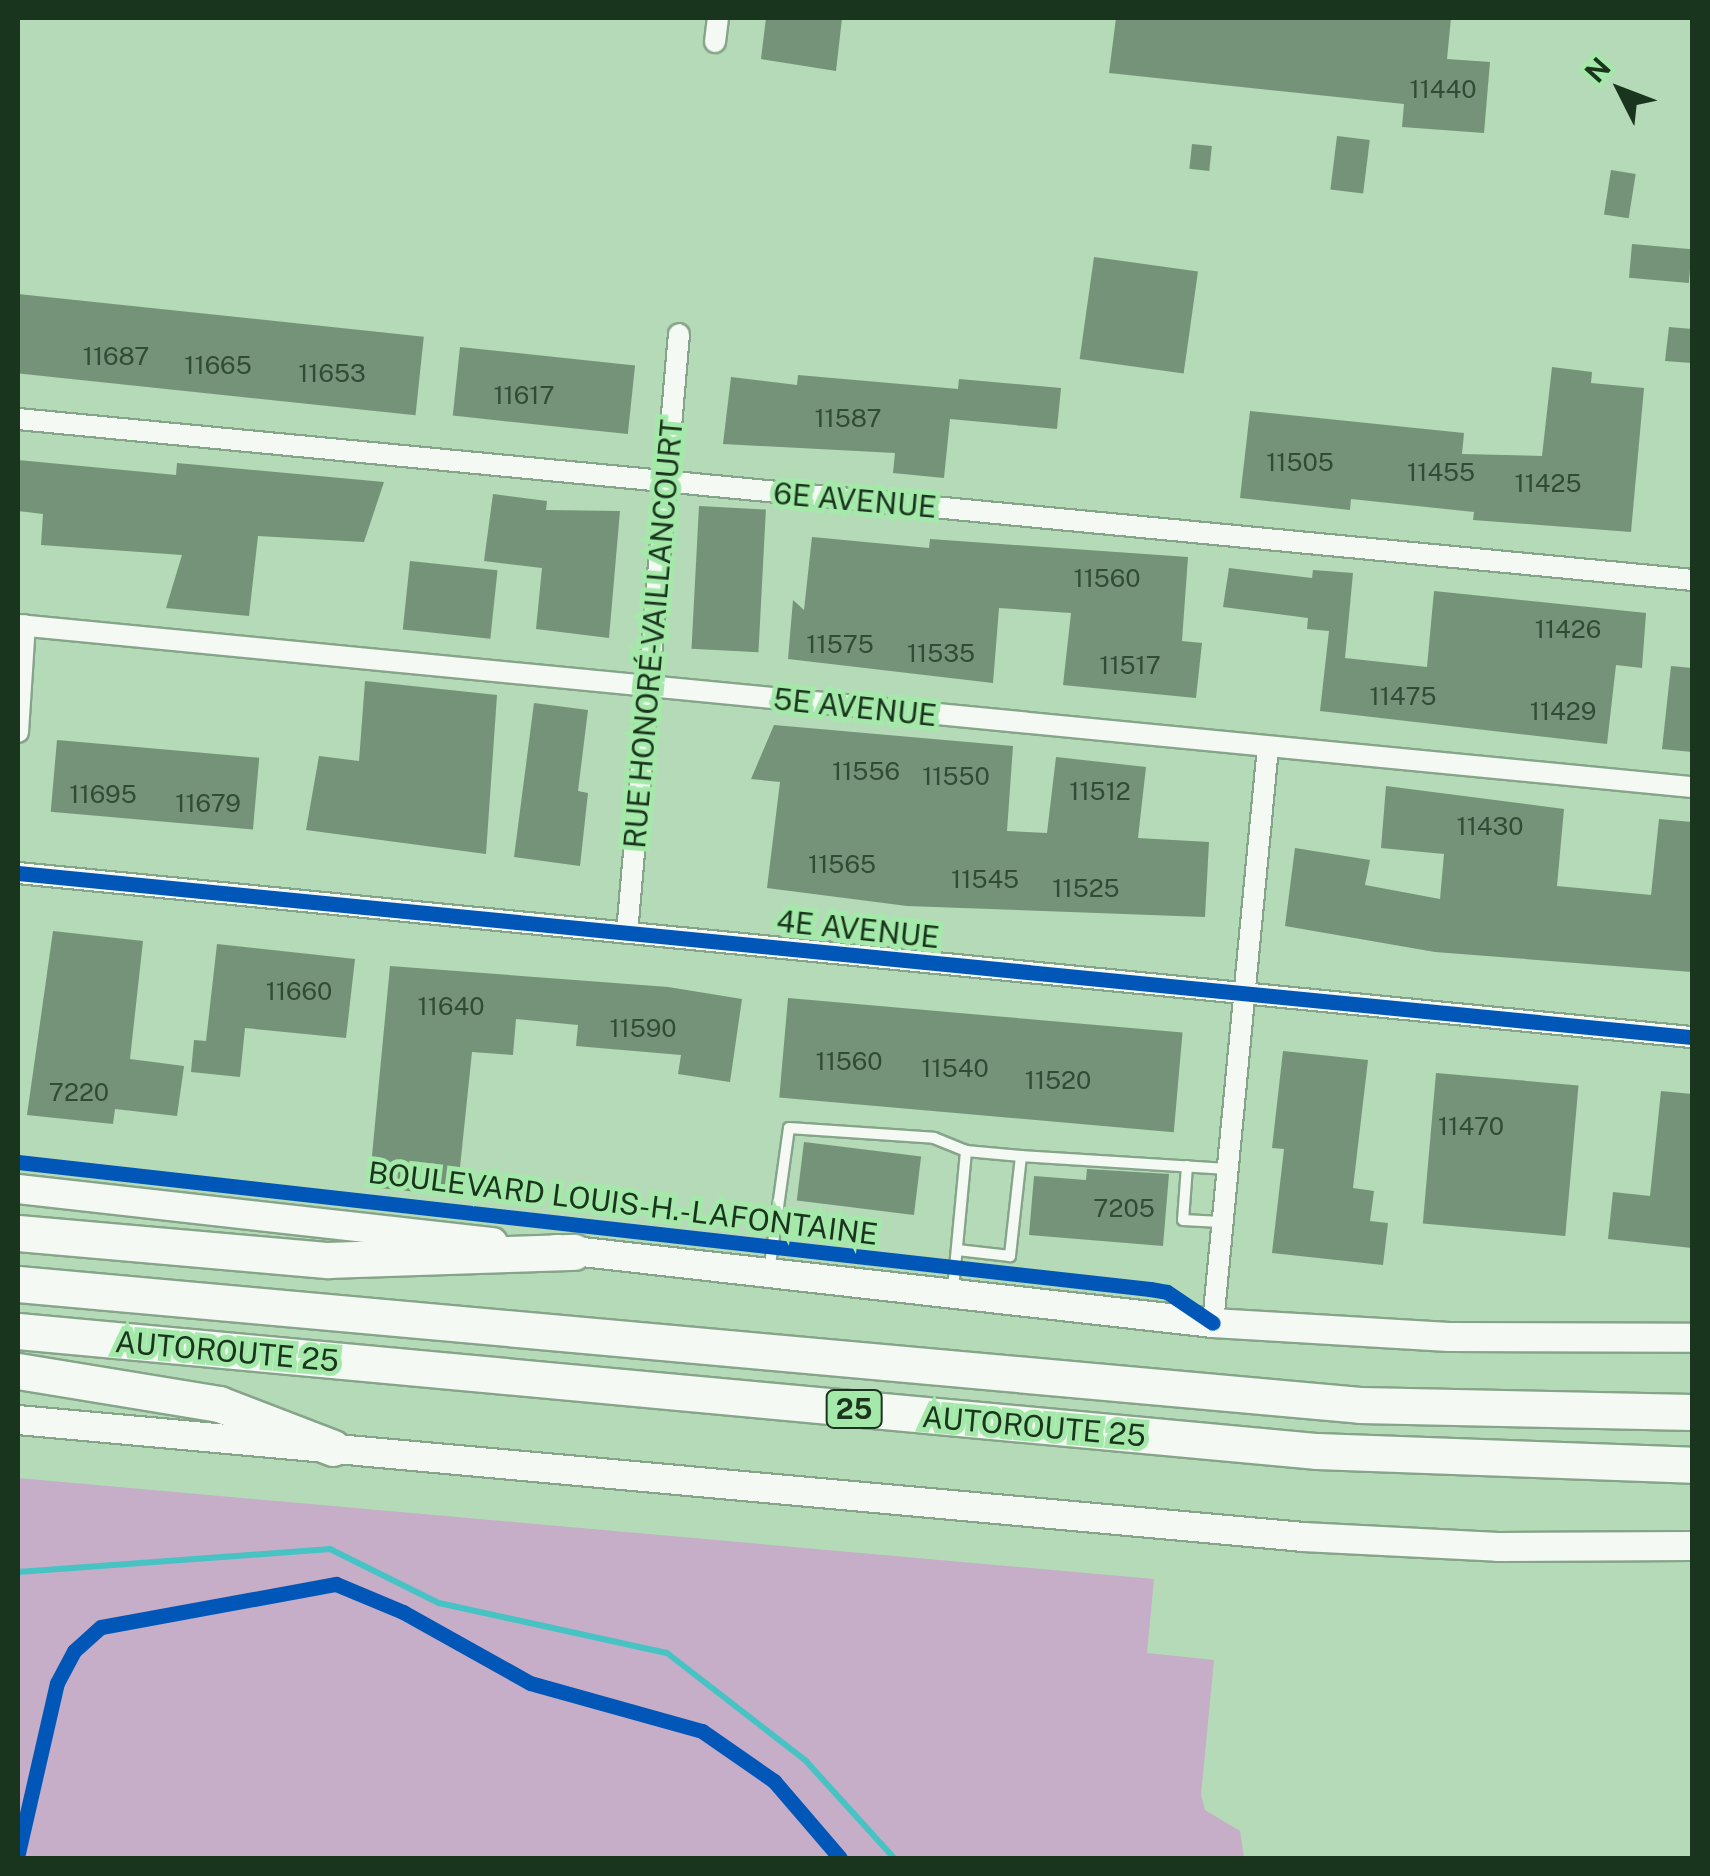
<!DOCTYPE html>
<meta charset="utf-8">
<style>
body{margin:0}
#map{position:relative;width:1710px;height:1876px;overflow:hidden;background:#b4dab7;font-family:"Public Sans",sans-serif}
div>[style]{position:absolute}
.green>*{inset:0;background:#c6adc8}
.stream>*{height:6px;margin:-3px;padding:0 3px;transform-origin:3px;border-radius:3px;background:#47c3c4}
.building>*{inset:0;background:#759378;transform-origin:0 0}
.roads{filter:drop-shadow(2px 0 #86a489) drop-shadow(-2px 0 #86a489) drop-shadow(0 2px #86a489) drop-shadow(0 -2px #86a489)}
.lane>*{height:10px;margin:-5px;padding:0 5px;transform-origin:5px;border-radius:5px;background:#f4f9f4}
.street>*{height:20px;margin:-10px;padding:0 10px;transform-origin:10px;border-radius:10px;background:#f4f9f4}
.secondary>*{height:28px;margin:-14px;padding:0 14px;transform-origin:14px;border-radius:14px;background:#f4f9f4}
.highway>*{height:35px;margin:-17.5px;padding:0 17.5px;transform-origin:17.5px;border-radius:17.5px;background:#f4f9f4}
.cycleway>*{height:15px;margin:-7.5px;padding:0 7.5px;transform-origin:7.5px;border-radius:7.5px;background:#0057b8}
span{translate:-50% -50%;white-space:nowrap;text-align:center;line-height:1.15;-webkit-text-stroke:10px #a5e9aa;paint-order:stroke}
.number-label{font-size:25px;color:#314c34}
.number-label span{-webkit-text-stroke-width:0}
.shield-label span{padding:2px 8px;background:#a5e9aa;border:2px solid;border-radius:8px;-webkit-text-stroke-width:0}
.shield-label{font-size:28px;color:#1a351d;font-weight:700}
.street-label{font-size:30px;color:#1a351d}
.frame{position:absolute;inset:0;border:20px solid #1a351d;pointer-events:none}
.north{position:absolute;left:1570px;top:40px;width:100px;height:100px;-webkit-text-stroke:8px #a5e9aa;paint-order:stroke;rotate:312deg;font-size:28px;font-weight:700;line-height:40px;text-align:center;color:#1a351d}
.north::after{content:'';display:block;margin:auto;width:35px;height:45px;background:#1a351d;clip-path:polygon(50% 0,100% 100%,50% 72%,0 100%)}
</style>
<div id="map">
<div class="green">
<i style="clip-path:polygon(18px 1478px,1154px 1579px,1147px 1653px,1214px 1660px,1201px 1795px,1205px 1810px,1240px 1831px,1244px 1858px,18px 1858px)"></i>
</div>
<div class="stream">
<i style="left:18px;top:1572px;width:313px;rotate:-4.2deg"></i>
<i style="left:330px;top:1549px;width:122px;rotate:26.4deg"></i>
<i style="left:439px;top:1603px;width:233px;rotate:12.4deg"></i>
<i style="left:667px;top:1653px;width:176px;rotate:37.8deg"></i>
<i style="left:806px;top:1761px;width:131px;rotate:47.8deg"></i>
</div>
<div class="building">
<i style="clip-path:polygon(766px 18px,842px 18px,836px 71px,761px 59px)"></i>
<i style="clip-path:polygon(1116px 18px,1451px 18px,1447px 59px,1490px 62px,1484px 133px,1402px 127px,1404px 104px,1109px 73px)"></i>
<i style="left:1337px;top:136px;width:33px;height:54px;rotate:7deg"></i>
<i style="left:1192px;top:144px;width:20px;height:25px;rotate:6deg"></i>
<i style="left:1611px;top:170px;width:25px;height:45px;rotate:9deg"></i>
<i style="left:1632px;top:244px;width:60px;height:34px;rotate:5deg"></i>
<i style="left:1094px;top:257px;width:105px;height:103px;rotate:8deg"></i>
<i style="left:18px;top:294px;width:408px;height:79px;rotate:6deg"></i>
<i style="clip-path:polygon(1669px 327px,1692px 329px,1692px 363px,1665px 361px)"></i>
<i style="left:460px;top:347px;width:176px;height:69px;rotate:6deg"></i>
<i style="clip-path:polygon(1552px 367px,1592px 372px,1591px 383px,1644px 388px,1631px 532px,1473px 520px,1474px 512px,1351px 499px,1350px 510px,1240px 498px,1250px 411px,1464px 433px,1462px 454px,1542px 456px)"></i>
<i style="clip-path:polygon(798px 375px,958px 389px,959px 379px,1061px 388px,1057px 429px,950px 419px,944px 478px,893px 473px,895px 453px,723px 444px,731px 377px,797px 385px)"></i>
<i style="clip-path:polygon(18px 460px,176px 475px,177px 463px,384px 482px,364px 542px,258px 536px,249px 616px,166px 608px,182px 555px,41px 545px,43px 514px,18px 511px)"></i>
<i style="clip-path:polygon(493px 494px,547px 501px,546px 510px,620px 511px,609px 638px,536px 629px,542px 568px,484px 561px)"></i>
<i style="left:699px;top:506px;width:67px;height:143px;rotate:3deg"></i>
<i style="clip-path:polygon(812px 537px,929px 548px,930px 539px,1188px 557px,1182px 641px,1202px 643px,1196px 698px,1063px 685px,1071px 613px,999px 608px,993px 683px,788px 659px,793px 600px,804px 610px)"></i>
<i style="left:410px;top:561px;width:88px;height:69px;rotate:6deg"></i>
<i style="clip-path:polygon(1229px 568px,1312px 578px,1313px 570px,1353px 573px,1345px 658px,1427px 667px,1434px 591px,1646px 613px,1642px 668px,1616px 665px,1607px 744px,1320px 711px,1329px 631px,1307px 629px,1308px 618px,1223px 607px)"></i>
<i style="clip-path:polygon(1671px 666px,1692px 668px,1692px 752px,1662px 749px)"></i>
<i style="clip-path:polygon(365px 681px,497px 695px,486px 854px,306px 830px,319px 756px,359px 761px)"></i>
<i style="clip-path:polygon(534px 703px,588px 710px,578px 791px,588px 793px,580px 866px,514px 857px)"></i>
<i style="clip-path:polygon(774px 725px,1013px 746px,1007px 831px,1047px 833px,1056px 757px,1146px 767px,1138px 838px,1209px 842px,1205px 917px,907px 906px,767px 888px,780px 782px,751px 779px)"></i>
<i style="left:57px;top:740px;width:203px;height:72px;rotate:5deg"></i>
<i style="clip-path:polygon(1386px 786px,1564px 809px,1557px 886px,1651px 895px,1659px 819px,1692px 822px,1692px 972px,1435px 952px,1285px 926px,1295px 848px,1370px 860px,1365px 885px,1440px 899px,1444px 854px,1381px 848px)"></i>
<i style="clip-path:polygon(53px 931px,143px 941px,130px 1059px,184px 1066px,177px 1116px,115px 1109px,113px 1124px,27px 1115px)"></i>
<i style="clip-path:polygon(217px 944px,355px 959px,346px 1038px,245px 1028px,240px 1077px,191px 1072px,194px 1040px,206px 1041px)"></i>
<i style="clip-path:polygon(390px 966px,668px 987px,742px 999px,730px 1082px,678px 1074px,681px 1055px,576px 1046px,578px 1025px,516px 1019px,513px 1055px,472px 1052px,457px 1196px,369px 1187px)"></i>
<i style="left:788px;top:998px;width:396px;height:100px;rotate:5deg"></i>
<i style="clip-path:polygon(1283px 1051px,1368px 1060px,1353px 1188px,1374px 1191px,1370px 1221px,1388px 1223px,1383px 1265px,1272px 1253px,1284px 1149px,1272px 1148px)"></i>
<i style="left:1436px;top:1073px;width:143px;height:151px;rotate:5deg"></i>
<i style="clip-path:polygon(1661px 1091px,1692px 1094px,1692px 1248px,1608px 1239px,1613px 1192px,1650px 1196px)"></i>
<i style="left:804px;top:1142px;width:118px;height:59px;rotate:7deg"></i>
<i style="clip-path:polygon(1087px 1169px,1169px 1174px,1163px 1246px,1029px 1235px,1034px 1176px,1086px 1180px)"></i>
</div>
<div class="roads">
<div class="lane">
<i style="left:1021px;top:1156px;width:206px;rotate:3.6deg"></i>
<i style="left:1187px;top:1166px;width:54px;rotate:94.2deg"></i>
<i style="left:1183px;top:1220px;width:38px;rotate:3deg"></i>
<i style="left:769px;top:1272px;width:145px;rotate:-82.1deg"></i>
<i style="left:789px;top:1128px;width:145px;rotate:3.9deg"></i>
<i style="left:934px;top:1138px;width:35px;rotate:22deg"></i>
<i style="left:966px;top:1151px;width:55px;rotate:5.2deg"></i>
<i style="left:1021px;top:1156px;width:101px;rotate:96.3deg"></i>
<i style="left:1010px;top:1256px;width:53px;rotate:-173.5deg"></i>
<i style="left:953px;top:1289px;width:139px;rotate:-84.6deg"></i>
</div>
<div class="street">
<i style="left:715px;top:42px;width:24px;rotate:-83deg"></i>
<i style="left:18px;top:419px;width:1682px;rotate:5.49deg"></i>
<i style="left:18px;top:625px;width:1682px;rotate:5.53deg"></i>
<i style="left:18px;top:732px;width:107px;rotate:-86.3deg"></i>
<i style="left:18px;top:873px;width:1682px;rotate:5.6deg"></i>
<i style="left:627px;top:933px;width:601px;rotate:-85.04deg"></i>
<i style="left:1213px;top:1323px;width:579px;rotate:-84.55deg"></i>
</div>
<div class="secondary">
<i style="left:18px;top:1189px;width:478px;rotate:6.4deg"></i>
<i style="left:556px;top:1249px;width:661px;rotate:6.43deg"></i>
<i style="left:1213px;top:1323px;width:236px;rotate:3.4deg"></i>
<i style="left:1449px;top:1337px;width:243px;rotate:0.2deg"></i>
<i style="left:18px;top:1420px;width:1290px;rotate:5.2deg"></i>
<i style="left:1303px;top:1537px;width:195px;rotate:2.9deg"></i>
<i style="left:1498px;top:1547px;width:194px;rotate:-0.3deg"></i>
</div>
<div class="highway">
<i style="left:18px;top:1233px;width:312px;rotate:5deg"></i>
<i style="left:329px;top:1260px;width:245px;rotate:-1.9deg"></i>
<i style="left:18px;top:1284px;width:1347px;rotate:5.15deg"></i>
<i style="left:1360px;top:1405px;width:332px;rotate:1.2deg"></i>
<i style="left:18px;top:1331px;width:1305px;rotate:5.28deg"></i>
<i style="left:1317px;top:1451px;width:375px;rotate:2.1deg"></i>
<i style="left:18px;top:1371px;width:204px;rotate:9.3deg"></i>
<i style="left:219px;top:1404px;width:122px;rotate:21.1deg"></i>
</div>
</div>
<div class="cycleway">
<i style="left:18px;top:873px;width:1682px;rotate:5.6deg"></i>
<i style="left:18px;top:1162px;width:1139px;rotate:6.4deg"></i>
<i style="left:1150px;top:1289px;width:17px;rotate:10deg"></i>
<i style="left:1167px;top:1292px;width:55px;rotate:34deg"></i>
<i style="left:18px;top:1853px;width:174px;rotate:-77.1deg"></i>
<i style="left:57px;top:1683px;width:36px;rotate:-62deg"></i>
<i style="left:74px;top:1651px;width:36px;rotate:-42deg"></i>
<i style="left:101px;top:1627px;width:239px;rotate:-10.4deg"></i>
<i style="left:336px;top:1584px;width:73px;rotate:22.7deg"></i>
<i style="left:403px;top:1612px;width:145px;rotate:29.2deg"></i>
<i style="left:530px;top:1683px;width:179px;rotate:15.6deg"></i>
<i style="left:702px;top:1731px;width:88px;rotate:34.8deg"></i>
<i style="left:774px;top:1781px;width:101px;rotate:49.4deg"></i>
</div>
<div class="number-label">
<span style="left:1443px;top:89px">11440</span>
<span style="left:116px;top:356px">11687</span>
<span style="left:218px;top:365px">11665</span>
<span style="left:332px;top:373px">11653</span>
<span style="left:524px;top:395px">11617</span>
<span style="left:848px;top:418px">11587</span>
<span style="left:1300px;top:462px">11505</span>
<span style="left:1441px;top:472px">11455</span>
<span style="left:1548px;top:483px">11425</span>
<span style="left:1107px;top:578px">11560</span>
<span style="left:1568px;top:629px">11426</span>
<span style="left:840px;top:644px">11575</span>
<span style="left:941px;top:653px">11535</span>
<span style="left:1130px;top:665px">11517</span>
<span style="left:1403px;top:696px">11475</span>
<span style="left:1563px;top:711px">11429</span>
<span style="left:866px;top:771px">11556</span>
<span style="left:956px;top:776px">11550</span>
<span style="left:1100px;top:791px">11512</span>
<span style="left:103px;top:794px">11695</span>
<span style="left:208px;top:803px">11679</span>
<span style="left:1490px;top:826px">11430</span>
<span style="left:842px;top:864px">11565</span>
<span style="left:985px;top:879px">11545</span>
<span style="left:1086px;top:888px">11525</span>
<span style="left:299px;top:991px">11660</span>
<span style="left:451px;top:1006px">11640</span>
<span style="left:643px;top:1028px">11590</span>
<span style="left:849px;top:1061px">11560</span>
<span style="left:955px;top:1068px">11540</span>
<span style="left:1058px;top:1080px">11520</span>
<span style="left:79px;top:1092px">7220</span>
<span style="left:1471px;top:1126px">11470</span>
<span style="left:1124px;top:1208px">7205</span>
</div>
<div class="shield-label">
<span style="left:854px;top:1409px">25</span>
</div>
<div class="street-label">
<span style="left:855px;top:500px;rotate:5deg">6E AVENUE</span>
<span style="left:653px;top:634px;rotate:-85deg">RUE HONORÉ-VAILLANCOURT</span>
<span style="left:855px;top:707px;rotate:6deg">5E AVENUE</span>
<span style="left:858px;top:929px;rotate:6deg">4E AVENUE</span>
<span style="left:623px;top:1203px;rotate:7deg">BOULEVARD LOUIS-H.-LAFONTAINE</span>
<span style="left:227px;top:1351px;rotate:5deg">AUTOROUTE 25</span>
<span style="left:1034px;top:1426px;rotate:5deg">AUTOROUTE 25</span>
</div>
<div class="frame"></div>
<div class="north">N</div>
</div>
